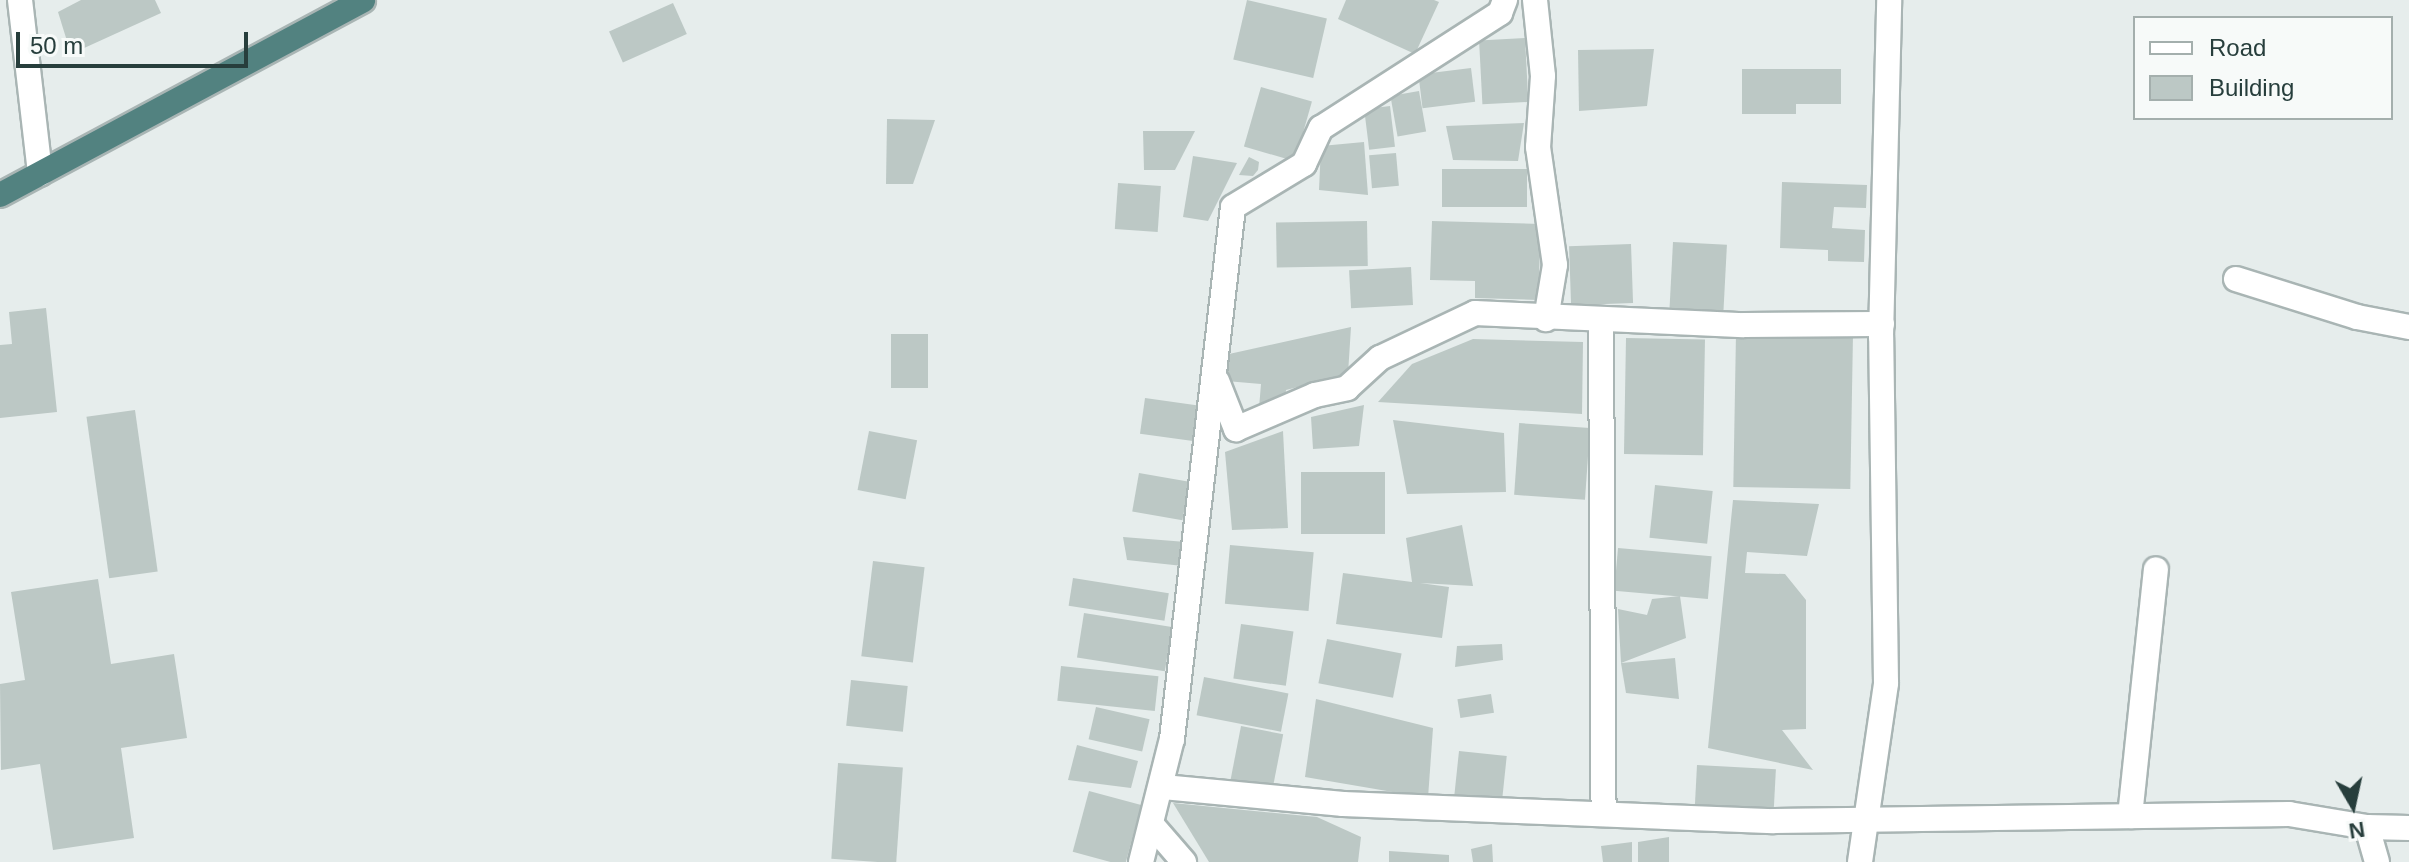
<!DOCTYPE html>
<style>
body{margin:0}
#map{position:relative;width:2409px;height:862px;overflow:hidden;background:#e6edec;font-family:Helvetica,sans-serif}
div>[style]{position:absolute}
.building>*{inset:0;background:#bcc8c5;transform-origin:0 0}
.roads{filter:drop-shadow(2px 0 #a9b5b4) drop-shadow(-2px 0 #a9b5b4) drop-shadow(0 2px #a9b5b4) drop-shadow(0 -2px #a9b5b4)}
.minor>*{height:24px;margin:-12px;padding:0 12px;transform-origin:12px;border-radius:12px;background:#fff}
.secondary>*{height:24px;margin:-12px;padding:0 12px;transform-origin:12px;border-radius:12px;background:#fff}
.trunk>*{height:24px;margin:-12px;padding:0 12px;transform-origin:12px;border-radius:12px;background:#528280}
span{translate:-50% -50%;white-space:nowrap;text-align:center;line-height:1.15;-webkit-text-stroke:8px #f7faf9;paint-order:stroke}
.legend{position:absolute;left:2133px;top:16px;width:260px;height:104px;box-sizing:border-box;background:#f7faf9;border:2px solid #a4afad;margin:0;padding:10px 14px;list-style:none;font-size:24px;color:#273e3c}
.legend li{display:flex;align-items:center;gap:16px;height:40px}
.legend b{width:40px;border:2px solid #a4afad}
.north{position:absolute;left:2313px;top:766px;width:80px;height:80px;-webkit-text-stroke:6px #f7faf9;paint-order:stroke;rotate:171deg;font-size:22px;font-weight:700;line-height:32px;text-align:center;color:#273e3c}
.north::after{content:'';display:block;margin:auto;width:28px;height:36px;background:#273e3c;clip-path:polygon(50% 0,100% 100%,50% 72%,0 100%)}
.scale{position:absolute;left:16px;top:32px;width:232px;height:36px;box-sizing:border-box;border:4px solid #273e3c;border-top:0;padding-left:10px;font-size:24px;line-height:28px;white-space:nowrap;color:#273e3c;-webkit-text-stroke:6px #f7faf9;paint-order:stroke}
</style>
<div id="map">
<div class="building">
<i style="clip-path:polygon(81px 0,155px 0,161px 13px,71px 54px,58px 12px)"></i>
<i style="left:1247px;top:0;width:82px;height:61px;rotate:13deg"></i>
<i style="clip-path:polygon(1346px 0,1434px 0,1439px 2px,1415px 54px,1338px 19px)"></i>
<i style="left:673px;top:3px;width:34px;height:70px;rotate:66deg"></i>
<i style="left:1525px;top:38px;width:64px;height:46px;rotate:87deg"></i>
<i style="clip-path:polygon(1654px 49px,1647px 106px,1579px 111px,1578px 50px)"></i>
<i style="left:1471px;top:68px;width:34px;height:53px;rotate:83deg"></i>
<i style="clip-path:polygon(1742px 69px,1841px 69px,1841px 104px,1796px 104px,1796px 114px,1742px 114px)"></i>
<i style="left:1261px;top:87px;width:53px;height:62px;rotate:16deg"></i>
<i style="left:1419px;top:91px;width:41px;height:29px;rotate:80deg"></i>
<i style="left:1390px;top:106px;width:41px;height:26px;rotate:83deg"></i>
<i style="clip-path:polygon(887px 119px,935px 120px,913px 184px,886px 184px)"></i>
<i style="clip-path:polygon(1524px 123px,1518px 161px,1453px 160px,1446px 126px)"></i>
<i style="clip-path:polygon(1143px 131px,1195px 131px,1175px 170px,1144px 170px)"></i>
<i style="clip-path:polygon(1364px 142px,1368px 195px,1319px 190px,1321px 146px)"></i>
<i style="left:1396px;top:153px;width:33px;height:27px;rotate:85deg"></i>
<i style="clip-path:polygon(1193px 156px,1237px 163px,1208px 221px,1183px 217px)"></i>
<i style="clip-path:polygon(1249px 157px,1259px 162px,1258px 170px,1253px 176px,1239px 175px)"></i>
<i style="left:1442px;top:169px;width:85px;height:38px"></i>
<i style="clip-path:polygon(1782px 182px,1867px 185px,1866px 208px,1834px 207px,1832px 228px,1865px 230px,1864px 262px,1828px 261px,1828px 250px,1780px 248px)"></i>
<i style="left:1118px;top:183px;width:43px;height:46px;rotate:4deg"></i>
<i style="left:1367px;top:221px;width:45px;height:91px;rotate:89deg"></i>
<i style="clip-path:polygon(1432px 221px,1541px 224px,1538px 300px,1475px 298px,1475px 281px,1430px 280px)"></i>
<i style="left:1673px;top:242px;width:54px;height:71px;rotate:3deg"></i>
<i style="left:1631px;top:244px;width:59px;height:62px;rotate:88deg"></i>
<i style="left:1411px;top:267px;width:38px;height:62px;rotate:87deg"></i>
<i style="clip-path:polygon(46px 308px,57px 412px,0 418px,0 345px,12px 344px,9px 312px)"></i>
<i style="clip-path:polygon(1351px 327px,1348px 374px,1286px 390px,1285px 401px,1259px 408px,1261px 384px,1226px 381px,1229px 354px)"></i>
<i style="left:1736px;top:333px;width:117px;height:154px;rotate:1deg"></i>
<i style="left:891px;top:334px;width:37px;height:54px"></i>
<i style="left:1626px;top:338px;width:79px;height:116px;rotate:1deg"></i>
<i style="clip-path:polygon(1473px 339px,1583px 342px,1582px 414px,1378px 402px,1412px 364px)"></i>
<i style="left:1145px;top:398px;width:59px;height:36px;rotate:8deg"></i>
<i style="clip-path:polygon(1364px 405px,1359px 446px,1313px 449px,1311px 417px)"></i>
<i style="left:135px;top:410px;width:163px;height:49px;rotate:82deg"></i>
<i style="clip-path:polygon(1393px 420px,1504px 433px,1506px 492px,1407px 494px)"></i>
<i style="left:1590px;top:428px;width:72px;height:71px;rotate:94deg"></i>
<i style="left:869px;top:431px;width:49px;height:60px;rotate:11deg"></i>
<i style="clip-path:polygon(1283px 431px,1288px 528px,1232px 530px,1225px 452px)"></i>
<i style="left:1385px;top:472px;width:62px;height:84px;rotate:90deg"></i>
<i style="left:1139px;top:473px;width:51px;height:39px;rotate:10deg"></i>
<i style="left:1655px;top:485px;width:58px;height:53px;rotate:6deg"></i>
<i style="clip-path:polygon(1733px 500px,1819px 504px,1807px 556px,1747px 552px,1745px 573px,1785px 574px,1806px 600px,1806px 729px,1782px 730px,1813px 770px,1708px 748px)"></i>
<i style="clip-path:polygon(1462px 525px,1473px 586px,1420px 583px,1449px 587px,1442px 638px,1336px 624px,1343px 573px,1412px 582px,1406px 538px)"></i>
<i style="clip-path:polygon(1123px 537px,1186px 542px,1183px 566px,1127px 560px)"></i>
<i style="left:1230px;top:545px;width:84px;height:59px;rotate:5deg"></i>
<i style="left:1618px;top:548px;width:94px;height:43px;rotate:5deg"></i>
<i style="left:873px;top:561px;width:52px;height:96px;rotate:7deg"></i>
<i style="left:1073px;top:578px;width:97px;height:28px;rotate:9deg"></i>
<i style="clip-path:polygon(98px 579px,111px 664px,174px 654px,187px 738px,121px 748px,134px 838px,53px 850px,40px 764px,1px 770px,0 684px,25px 680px,11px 592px)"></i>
<i style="clip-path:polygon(1680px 596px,1686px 638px,1621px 663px,1618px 609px,1647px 615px,1652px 599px)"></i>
<i style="left:1084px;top:613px;width:89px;height:45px;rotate:9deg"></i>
<i style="left:1241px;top:624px;width:53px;height:55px;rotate:8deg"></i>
<i style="left:1327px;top:639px;width:76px;height:45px;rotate:11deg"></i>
<i style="clip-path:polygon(1502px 644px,1503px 660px,1455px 667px,1457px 646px)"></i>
<i style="clip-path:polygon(1675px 658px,1679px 699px,1626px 693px,1621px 663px)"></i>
<i style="left:1061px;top:666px;width:98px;height:35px;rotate:6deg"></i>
<i style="left:1204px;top:677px;width:86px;height:39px;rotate:11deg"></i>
<i style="left:851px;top:680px;width:57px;height:46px;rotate:6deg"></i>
<i style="left:1491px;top:694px;width:19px;height:34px;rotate:81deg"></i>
<i style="clip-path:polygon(1316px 699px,1433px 728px,1428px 798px,1305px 777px)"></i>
<i style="left:1096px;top:707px;width:55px;height:33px;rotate:13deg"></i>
<i style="left:1241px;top:726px;width:43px;height:60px;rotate:11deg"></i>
<i style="clip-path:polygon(1077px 745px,1138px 761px,1131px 788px,1068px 780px)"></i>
<i style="left:1459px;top:751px;width:48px;height:45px;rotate:6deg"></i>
<i style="left:838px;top:763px;width:65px;height:96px;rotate:4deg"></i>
<i style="left:1697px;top:765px;width:79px;height:44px;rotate:3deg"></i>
<i style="left:1089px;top:791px;width:54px;height:63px;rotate:15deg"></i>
<i style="clip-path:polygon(1173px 803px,1317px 817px,1361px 837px,1358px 862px,1209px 862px)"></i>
<i style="clip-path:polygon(1669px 837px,1669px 862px,1638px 862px,1638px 842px)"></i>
<i style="clip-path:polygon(1632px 842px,1632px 862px,1603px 862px,1601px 846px)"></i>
<i style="clip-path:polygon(1492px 844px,1493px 862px,1473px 862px,1471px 849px)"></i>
<i style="clip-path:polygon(1389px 851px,1449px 855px,1449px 862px,1389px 862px)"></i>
</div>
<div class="roads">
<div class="minor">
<i style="left:20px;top:0;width:175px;rotate:83.4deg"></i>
<i style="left:1535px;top:0;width:76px;rotate:84deg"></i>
<i style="left:1543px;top:76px;width:71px;rotate:94deg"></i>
<i style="left:1538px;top:147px;width:119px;rotate:81.8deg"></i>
<i style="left:1555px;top:265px;width:55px;rotate:99.5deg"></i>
<i style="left:2236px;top:279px;width:127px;rotate:17.4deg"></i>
<i style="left:2357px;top:317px;width:53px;rotate:10.9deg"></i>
<i style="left:1601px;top:320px;width:492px;rotate:89.7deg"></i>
<i style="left:1217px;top:381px;width:52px;rotate:68.4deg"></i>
<i style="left:1236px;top:429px;width:86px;rotate:-23.3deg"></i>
<i style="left:1315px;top:395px;width:33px;rotate:-12deg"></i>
<i style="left:1347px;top:388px;width:45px;rotate:-42.3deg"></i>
<i style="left:1380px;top:358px;width:105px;rotate:-25.3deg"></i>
<i style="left:1475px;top:313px;width:269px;rotate:2.6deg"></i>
<i style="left:1744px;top:325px;width:138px;rotate:-0.4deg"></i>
<i style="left:1163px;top:787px;width:181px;rotate:5.4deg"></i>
<i style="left:1343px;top:804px;width:431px;rotate:2.3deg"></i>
<i style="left:1774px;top:821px;width:515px;rotate:-0.78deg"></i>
<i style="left:2289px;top:814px;width:79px;rotate:9.5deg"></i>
<i style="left:2367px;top:827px;width:36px;rotate:74deg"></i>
<i style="left:2130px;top:816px;width:248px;rotate:-84deg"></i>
<i style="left:1152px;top:825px;width:49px;rotate:49.1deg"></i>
<i style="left:2367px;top:827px;width:42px;rotate:1.4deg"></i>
<i style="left:1141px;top:862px;width:127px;rotate:-75.9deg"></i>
<i style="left:1172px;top:739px;width:535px;rotate:-83.46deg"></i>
<i style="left:1233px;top:207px;width:83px;rotate:-31.2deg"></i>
<i style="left:1304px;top:164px;width:40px;rotate:-65deg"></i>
<i style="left:1321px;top:128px;width:213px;rotate:-32.7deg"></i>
<i style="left:1500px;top:13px;width:14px;rotate:-69deg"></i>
</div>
<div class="secondary">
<i style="left:1860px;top:862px;width:181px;rotate:-81.7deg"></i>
<i style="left:1886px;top:683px;width:346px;rotate:-90.8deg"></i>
<i style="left:1881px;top:337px;width:337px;rotate:-88.6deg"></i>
</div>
<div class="trunk">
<i style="left:0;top:195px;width:412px;rotate:-28.2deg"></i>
</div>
</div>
<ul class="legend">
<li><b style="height:10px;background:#fff"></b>Road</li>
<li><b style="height:22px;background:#bcc8c5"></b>Building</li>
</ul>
<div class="north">N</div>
<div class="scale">50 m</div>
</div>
